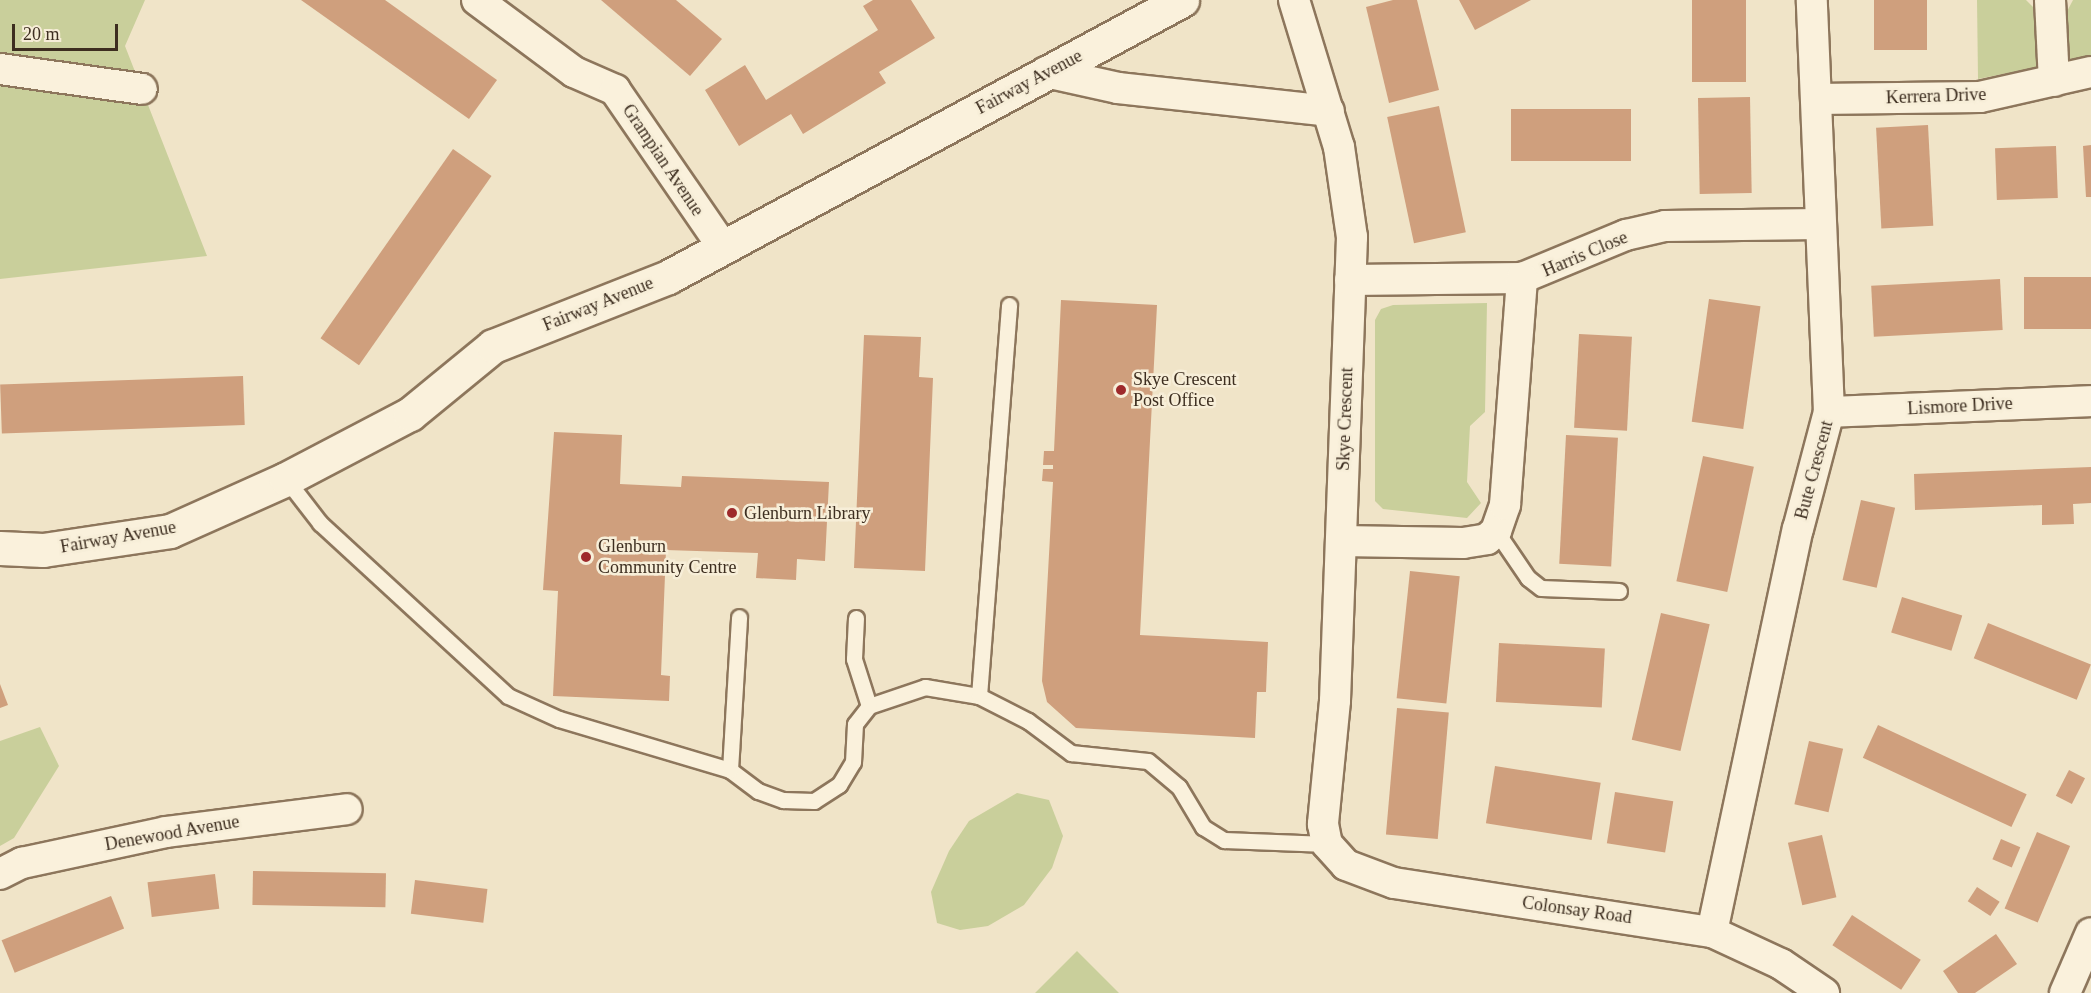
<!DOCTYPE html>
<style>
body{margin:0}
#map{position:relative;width:2091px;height:993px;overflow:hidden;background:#f0e4c8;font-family:"Times New Roman",serif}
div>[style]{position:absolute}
.green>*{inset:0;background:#c9cf9b}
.building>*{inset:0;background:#cf9f7d;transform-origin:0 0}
.roads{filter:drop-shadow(2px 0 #8d765c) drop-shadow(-2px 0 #8d765c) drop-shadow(0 2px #8d765c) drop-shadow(0 -2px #8d765c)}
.lane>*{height:15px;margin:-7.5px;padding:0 7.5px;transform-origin:7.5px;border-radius:7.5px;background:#faf1dc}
.street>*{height:30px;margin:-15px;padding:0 15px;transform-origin:15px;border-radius:15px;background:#faf1dc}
.secondary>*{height:33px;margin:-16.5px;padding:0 16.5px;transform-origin:16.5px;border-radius:16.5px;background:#faf1dc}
.dots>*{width:16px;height:16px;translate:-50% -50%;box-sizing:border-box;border:3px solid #f7eed8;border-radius:50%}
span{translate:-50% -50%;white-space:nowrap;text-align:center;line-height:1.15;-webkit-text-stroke:5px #f7eed8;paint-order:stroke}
.street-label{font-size:18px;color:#3d2e20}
.poi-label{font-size:18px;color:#3d2e20}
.left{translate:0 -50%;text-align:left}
.scale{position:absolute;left:12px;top:24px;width:106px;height:27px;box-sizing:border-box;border:3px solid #3d2e20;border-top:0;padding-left:8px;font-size:18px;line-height:21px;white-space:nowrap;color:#3d2e20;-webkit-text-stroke:4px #f7eed8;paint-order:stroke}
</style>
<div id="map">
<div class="green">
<i style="clip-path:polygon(0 0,145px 0,125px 46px,207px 256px,0 279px)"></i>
<i style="clip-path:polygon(1977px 0,2026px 0,2033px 7px,2038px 67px,1978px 79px)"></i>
<i style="clip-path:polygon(2073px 0,2091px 0,2091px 57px,2070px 59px,2064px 17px)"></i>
<i style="clip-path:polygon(1487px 303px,1485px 412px,1470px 426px,1467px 482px,1481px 503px,1467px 518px,1383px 509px,1375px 501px,1375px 320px,1381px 309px,1393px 305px)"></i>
<i style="clip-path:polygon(40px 727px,59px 766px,14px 838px,0 846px,0 741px)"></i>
<i style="clip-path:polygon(1017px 793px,1049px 800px,1063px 836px,1052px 868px,1024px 905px,988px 926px,960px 930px,937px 923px,931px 892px,949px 851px,969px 821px)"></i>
<i style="clip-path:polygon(1077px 951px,1119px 993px,1035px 993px)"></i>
</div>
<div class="building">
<i style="clip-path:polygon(301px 0,385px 0,497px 80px,469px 119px)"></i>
<i style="clip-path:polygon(601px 0,676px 0,722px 39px,690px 76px)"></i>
<i style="clip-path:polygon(873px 0,911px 0,935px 38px,879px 72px,886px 83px,803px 134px,791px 114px,739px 146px,705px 90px,745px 65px,766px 100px,878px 30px,863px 6px)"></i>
<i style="clip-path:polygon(1393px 0,1417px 0,1439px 90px,1389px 103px,1366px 7px)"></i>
<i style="clip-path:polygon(1459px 0,1531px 0,1475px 30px)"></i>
<i style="left:1692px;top:0;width:54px;height:82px"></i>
<i style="left:1874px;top:0;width:53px;height:50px"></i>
<i style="left:1750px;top:97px;width:96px;height:52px;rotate:89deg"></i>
<i style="left:1439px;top:106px;width:129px;height:53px;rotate:78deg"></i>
<i style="left:1511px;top:109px;width:120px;height:52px"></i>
<i style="left:1928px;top:125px;width:101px;height:52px;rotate:87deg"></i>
<i style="clip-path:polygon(2091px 145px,2091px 197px,2086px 197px,2083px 146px)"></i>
<i style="left:2056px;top:146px;width:52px;height:61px;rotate:88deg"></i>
<i style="left:453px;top:149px;width:47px;height:231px;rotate:35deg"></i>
<i style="left:2091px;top:277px;width:52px;height:67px;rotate:90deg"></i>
<i style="left:2000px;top:279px;width:51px;height:129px;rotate:87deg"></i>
<i style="left:1709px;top:299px;width:52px;height:124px;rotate:8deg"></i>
<i style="clip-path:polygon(1061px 300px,1157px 305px,1140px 635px,1268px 642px,1266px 692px,1257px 692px,1255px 738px,1076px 728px,1047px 702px,1042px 681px,1053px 482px,1042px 481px,1043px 469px,1053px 469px,1053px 465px,1043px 465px,1044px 451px,1054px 451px)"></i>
<i style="left:1579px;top:334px;width:53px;height:94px;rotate:3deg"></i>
<i style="clip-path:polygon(864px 335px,921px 337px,919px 377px,933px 378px,925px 571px,854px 568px)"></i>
<i style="left:243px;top:376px;width:49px;height:243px;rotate:88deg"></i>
<i style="clip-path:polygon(554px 432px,622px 435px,620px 484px,681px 487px,682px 476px,829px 482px,825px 561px,797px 559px,796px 580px,756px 578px,758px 553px,666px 550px,661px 675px,670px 676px,669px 701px,553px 696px,558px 591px,543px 590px)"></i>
<i style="left:1566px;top:435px;width:52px;height:129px;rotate:3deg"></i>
<i style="left:1703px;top:456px;width:52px;height:128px;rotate:12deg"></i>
<i style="clip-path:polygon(2091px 467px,2091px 503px,2073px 504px,2074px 524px,2042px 525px,2042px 505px,1915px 510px,1914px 474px)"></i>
<i style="left:1861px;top:500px;width:35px;height:82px;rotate:13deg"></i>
<i style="left:1410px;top:571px;width:50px;height:128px;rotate:6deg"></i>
<i style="left:1902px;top:597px;width:63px;height:37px;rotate:17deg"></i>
<i style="left:1661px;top:613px;width:50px;height:130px;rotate:13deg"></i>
<i style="left:1988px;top:623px;width:111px;height:38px;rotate:22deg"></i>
<i style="left:1499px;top:643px;width:106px;height:59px;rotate:3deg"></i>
<i style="clip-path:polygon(0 684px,8px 705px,0 708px)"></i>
<i style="left:1397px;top:708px;width:52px;height:127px;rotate:5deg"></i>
<i style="left:1878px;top:725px;width:164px;height:36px;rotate:25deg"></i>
<i style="left:1809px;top:741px;width:35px;height:65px;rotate:13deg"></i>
<i style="left:1495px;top:766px;width:107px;height:58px;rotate:9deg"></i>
<i style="left:2069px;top:770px;width:18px;height:29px;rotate:27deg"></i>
<i style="left:1615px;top:792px;width:59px;height:52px;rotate:9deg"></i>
<i style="left:2037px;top:832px;width:36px;height:83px;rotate:23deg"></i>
<i style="left:1822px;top:835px;width:64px;height:35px;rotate:77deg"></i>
<i style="left:2001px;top:839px;width:21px;height:22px;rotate:23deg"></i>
<i style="left:253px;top:871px;width:133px;height:34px;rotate:1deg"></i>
<i style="left:215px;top:874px;width:35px;height:68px;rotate:83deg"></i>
<i style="left:415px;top:880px;width:73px;height:34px;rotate:7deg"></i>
<i style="left:1977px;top:887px;width:27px;height:17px;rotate:33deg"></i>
<i style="left:111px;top:896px;width:35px;height:118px;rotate:68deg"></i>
<i style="left:1852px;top:915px;width:82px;height:36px;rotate:33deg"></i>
<i style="clip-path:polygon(1996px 934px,2017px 964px,1975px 993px,1958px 993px,1943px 971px)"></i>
</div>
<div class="roads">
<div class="lane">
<i style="left:286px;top:479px;width:56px;rotate:52.3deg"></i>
<i style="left:320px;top:523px;width:255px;rotate:42.6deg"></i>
<i style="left:508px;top:696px;width:56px;rotate:24.3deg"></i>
<i style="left:559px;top:719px;width:178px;rotate:16.6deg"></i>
<i style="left:730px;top:770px;width:35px;rotate:37deg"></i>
<i style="left:758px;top:791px;width:27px;rotate:20deg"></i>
<i style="left:783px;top:800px;width:31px;rotate:2deg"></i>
<i style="left:814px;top:801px;width:30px;rotate:-33deg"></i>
<i style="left:839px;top:785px;width:27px;rotate:-59deg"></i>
<i style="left:853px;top:762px;width:38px;rotate:-87deg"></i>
<i style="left:855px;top:724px;width:23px;rotate:-52deg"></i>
<i style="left:869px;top:706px;width:59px;rotate:-18.7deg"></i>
<i style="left:925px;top:687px;width:55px;rotate:9.5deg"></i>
<i style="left:979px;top:696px;width:55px;rotate:27deg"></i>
<i style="left:1028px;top:721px;width:54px;rotate:36.7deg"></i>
<i style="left:1071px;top:753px;width:77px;rotate:5.9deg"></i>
<i style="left:1148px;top:761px;width:40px;rotate:40deg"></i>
<i style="left:1179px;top:787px;width:47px;rotate:59deg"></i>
<i style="left:1203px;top:827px;width:25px;rotate:32deg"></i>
<i style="left:1224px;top:840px;width:103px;rotate:2.2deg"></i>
<i style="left:1496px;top:531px;width:57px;rotate:55.8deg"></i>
<i style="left:1528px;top:578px;width:16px;rotate:38deg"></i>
<i style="left:1541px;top:588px;width:78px;rotate:2.2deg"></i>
<i style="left:856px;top:618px;width:41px;rotate:92.8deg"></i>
<i style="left:854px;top:659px;width:49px;rotate:72.3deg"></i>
<i style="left:979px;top:696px;width:392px;rotate:-85.6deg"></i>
<i style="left:730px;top:770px;width:153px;rotate:-86.6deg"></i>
</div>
<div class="street">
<i style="left:477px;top:0;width:121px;rotate:36.6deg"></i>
<i style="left:574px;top:72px;width:45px;rotate:23.7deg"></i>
<i style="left:615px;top:90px;width:191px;rotate:55.5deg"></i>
<i style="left:1294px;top:0;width:154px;rotate:73deg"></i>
<i style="left:1339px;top:147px;width:91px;rotate:81.8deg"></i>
<i style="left:1352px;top:237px;width:464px;rotate:92.1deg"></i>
<i style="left:1335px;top:701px;width:124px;rotate:95.6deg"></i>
<i style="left:1323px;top:824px;width:20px;rotate:79deg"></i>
<i style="left:1327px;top:844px;width:28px;rotate:48deg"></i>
<i style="left:1346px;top:865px;width:51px;rotate:20.6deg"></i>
<i style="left:1394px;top:883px;width:322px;rotate:8.8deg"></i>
<i style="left:1712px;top:932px;width:76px;rotate:24.9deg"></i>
<i style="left:1781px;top:964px;width:52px;rotate:34deg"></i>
<i style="left:2050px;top:0;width:81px;rotate:87.2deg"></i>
<i style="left:0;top:69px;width:143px;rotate:8deg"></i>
<i style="left:1046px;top:72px;width:74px;rotate:12.5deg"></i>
<i style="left:1118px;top:88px;width:212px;rotate:6.2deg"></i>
<i style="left:1816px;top:99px;width:164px;rotate:-0.7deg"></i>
<i style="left:1980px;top:97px;width:114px;rotate:-12.7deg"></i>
<i style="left:1350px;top:280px;width:172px;rotate:-0.7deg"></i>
<i style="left:1522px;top:278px;width:113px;rotate:-22.5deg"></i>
<i style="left:1626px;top:235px;width:40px;rotate:-13deg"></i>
<i style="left:1665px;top:226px;width:155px;rotate:-0.7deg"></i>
<i style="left:1829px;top:412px;width:262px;rotate:-2.4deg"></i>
<i style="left:1341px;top:541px;width:122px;rotate:0.9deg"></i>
<i style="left:1463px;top:543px;width:24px;rotate:-9deg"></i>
<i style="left:1487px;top:539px;width:12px;rotate:-42deg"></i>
<i style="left:1496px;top:531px;width:28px;rotate:-71deg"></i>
<i style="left:1505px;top:505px;width:228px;rotate:-85.7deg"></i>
<i style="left:0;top:874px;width:25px;rotate:-27deg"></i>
<i style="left:22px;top:863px;width:147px;rotate:-12.1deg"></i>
<i style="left:166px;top:832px;width:182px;rotate:-7.2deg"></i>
<i style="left:1712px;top:932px;width:412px;rotate:-78deg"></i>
<i style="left:1798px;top:529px;width:121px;rotate:-75.2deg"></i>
<i style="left:1829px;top:412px;width:412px;rotate:-92.4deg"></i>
<i style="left:2065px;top:993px;width:65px;rotate:-66.6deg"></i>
</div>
<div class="secondary">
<i style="left:0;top:548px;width:43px;rotate:2.7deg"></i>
<i style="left:43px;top:550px;width:128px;rotate:-8.5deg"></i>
<i style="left:170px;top:531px;width:127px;rotate:-24.1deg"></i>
<i style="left:286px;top:479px;width:140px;rotate:-27.7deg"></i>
<i style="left:410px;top:414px;width:107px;rotate:-39.3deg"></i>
<i style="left:493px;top:346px;width:188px;rotate:-21.5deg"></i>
<i style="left:668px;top:277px;width:584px;rotate:-28.32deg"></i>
</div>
</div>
<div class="dots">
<i style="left:1121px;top:390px;background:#9e2a2b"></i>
<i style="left:732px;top:513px;background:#9e2a2b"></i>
<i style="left:586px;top:557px;background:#9e2a2b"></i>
</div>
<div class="street-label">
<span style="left:1029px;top:82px;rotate:-28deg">Fairway Avenue</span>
<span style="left:1936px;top:96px;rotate:-2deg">Kerrera Drive</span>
<span style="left:663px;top:160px;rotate:56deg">Grampian Avenue</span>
<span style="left:1585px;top:254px;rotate:-23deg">Harris Close</span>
<span style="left:598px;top:304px;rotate:-22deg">Fairway Avenue</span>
<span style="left:1960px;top:406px;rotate:-3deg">Lismore Drive</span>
<span style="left:1345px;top:419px;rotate:-88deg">Skye Crescent</span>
<span style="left:1814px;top:470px;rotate:-75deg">Bute Crescent</span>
<span style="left:118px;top:537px;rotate:-10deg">Fairway Avenue</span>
<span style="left:172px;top:833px;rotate:-10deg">Denewood Avenue</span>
<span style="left:1577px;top:910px;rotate:8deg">Colonsay Road</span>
</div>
<div class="poi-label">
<span class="left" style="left:1133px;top:390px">Skye Crescent<br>Post Office</span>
<span class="left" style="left:744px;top:513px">Glenburn Library</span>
<span class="left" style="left:598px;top:557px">Glenburn<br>Community Centre</span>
</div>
<div class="scale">20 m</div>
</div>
